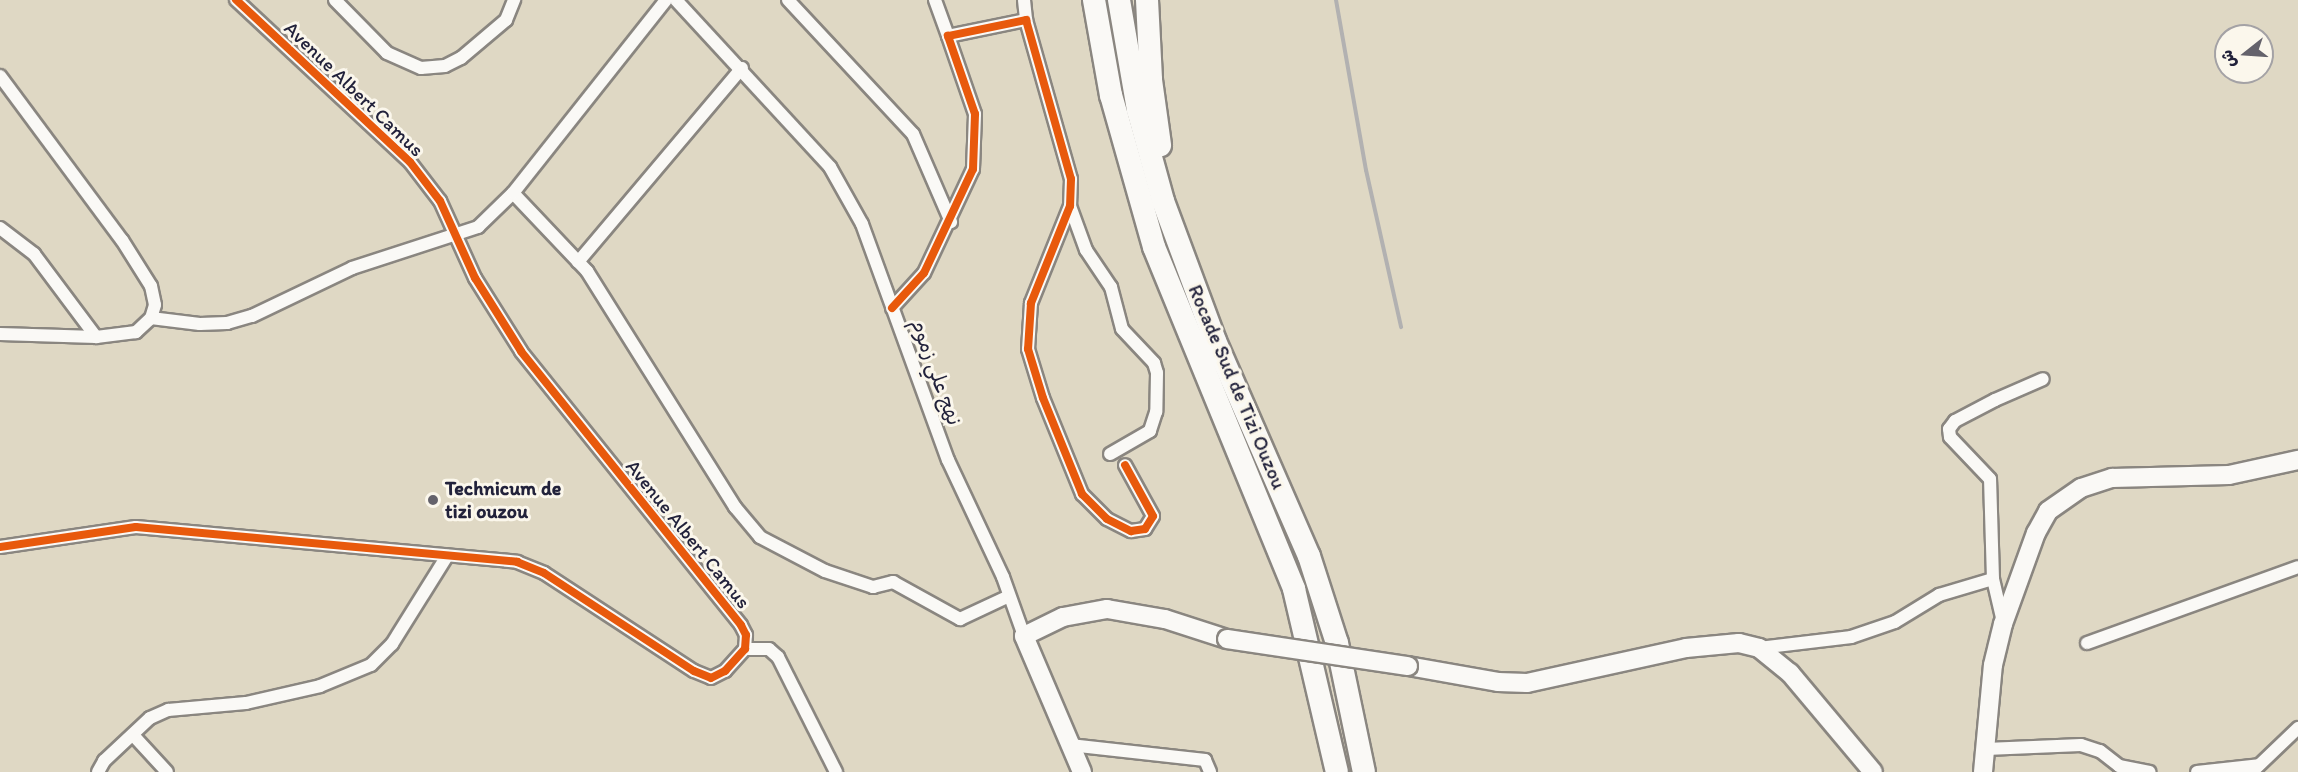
<!DOCTYPE html>
<meta charset="utf-8">
<style>
body{margin:0}
#map{position:relative;width:2298px;height:772px;overflow:hidden;background:#dfd8c4;font-family:Itim,"Playpen Sans Arabic",sans-serif}
div>[style]{position:absolute}
.roads{filter:drop-shadow(2px 0 #8a8680) drop-shadow(-2px 0 #8a8680) drop-shadow(0 2px #8a8680) drop-shadow(0 -2px #8a8680)}
.minor>*{height:12px;margin:-6px;padding:0 6px;transform-origin:6px;border-radius:6px;background:#faf9f6}
.secondary>*{height:18px;margin:-9px;padding:0 9px;transform-origin:9px;border-radius:9px;background:#faf9f6}
.motorway>*{height:22px;margin:-11px;padding:0 11px;transform-origin:11px;border-radius:11px;background:#faf9f6}
.rail>*{height:4px;margin:-2px;padding:0 2px;transform-origin:2px;border-radius:2px;background:#b2b1b1}
.bridges{filter:drop-shadow(2px 0 #8a8680) drop-shadow(-2px 0 #8a8680) drop-shadow(0 2px #8a8680) drop-shadow(0 -2px #8a8680)}
.secondary-bridge>*{height:18px;margin:-9px;padding:0 9px;transform-origin:9px;border-radius:9px;background:#faf9f6}
.cycleway>*{height:8px;margin:-4px;padding:0 4px;transform-origin:4px;border-radius:4px;background:#e8590c}
.dots>*{width:16px;height:16px;translate:-50% -50%;box-sizing:border-box;border:3px solid #fbf7ec;border-radius:50%}
span{translate:-50% -50%;white-space:nowrap;text-align:center;line-height:1.15;-webkit-text-stroke:6px #fbf7ec;paint-order:stroke}
.street-label{font-size:20px;color:#22223b}
.poi-label{font-size:20px;color:#22223b;font-weight:700}
.left{translate:0 -50%;text-align:left}
.north{position:absolute;left:2214px;top:24px;width:60px;height:60px;box-sizing:border-box;background:#fbf7ec;border:2px solid #a4a2a5;border-radius:50%;rotate:253deg;font-size:16px;font-weight:700;line-height:24px;text-align:center;color:#22223b}
.north::after{content:'';display:block;margin:auto;width:21px;height:27px;background:#64626b;clip-path:polygon(50% 0,100% 100%,50% 72%,0 100%)}
</style>
<div id="map">
<div class="roads">
<div class="minor">
<i style="left:335px;top:0;width:74px;rotate:45.5deg"></i>
<i style="left:387px;top:53px;width:37px;rotate:24deg"></i>
<i style="left:421px;top:68px;width:24px;rotate:-5deg"></i>
<i style="left:445px;top:66px;width:18px;rotate:-27deg"></i>
<i style="left:461px;top:58px;width:59px;rotate:-40.2deg"></i>
<i style="left:506px;top:20px;width:22px;rotate:-68deg"></i>
<i style="left:676px;top:0;width:227px;rotate:47.3deg"></i>
<i style="left:830px;top:167px;width:65px;rotate:60.7deg"></i>
<i style="left:862px;top:224px;width:251px;rotate:70deg"></i>
<i style="left:948px;top:460px;width:129px;rotate:64.8deg"></i>
<i style="left:1003px;top:577px;width:63px;rotate:70.4deg"></i>
<i style="left:788px;top:0;width:183px;rotate:47deg"></i>
<i style="left:913px;top:134px;width:96px;rotate:66.6deg"></i>
<i style="left:935px;top:0;width:38px;rotate:70deg"></i>
<i style="left:1024px;top:0;width:20px;rotate:84deg"></i>
<i style="left:0;top:76px;width:204px;rotate:53.4deg"></i>
<i style="left:122px;top:240px;width:54px;rotate:57.8deg"></i>
<i style="left:151px;top:286px;width:19px;rotate:78deg"></i>
<i style="left:155px;top:305px;width:14px;rotate:107deg"></i>
<i style="left:151px;top:318px;width:21px;rotate:137deg"></i>
<i style="left:136px;top:332px;width:40px;rotate:172.9deg"></i>
<i style="left:96px;top:337px;width:96px;rotate:-178.2deg"></i>
<i style="left:513px;top:193px;width:108px;rotate:46.5deg"></i>
<i style="left:587px;top:271px;width:279px;rotate:57.9deg"></i>
<i style="left:735px;top:507px;width:39px;rotate:50deg"></i>
<i style="left:760px;top:537px;width:73px;rotate:27.6deg"></i>
<i style="left:825px;top:571px;width:51px;rotate:18.4deg"></i>
<i style="left:873px;top:587px;width:21px;rotate:-14deg"></i>
<i style="left:893px;top:582px;width:77px;rotate:28.9deg"></i>
<i style="left:960px;top:619px;width:54px;rotate:-25.1deg"></i>
<i style="left:1070px;top:206px;width:47px;rotate:70deg"></i>
<i style="left:1086px;top:250px;width:45px;rotate:56deg"></i>
<i style="left:1111px;top:287px;width:43px;rotate:75.3deg"></i>
<i style="left:1122px;top:329px;width:47px;rotate:46.7deg"></i>
<i style="left:1154px;top:363px;width:10px;rotate:73deg"></i>
<i style="left:1157px;top:373px;width:39px;rotate:91deg"></i>
<i style="left:1156px;top:412px;width:20px;rotate:108deg"></i>
<i style="left:1150px;top:431px;width:46px;rotate:150.1deg"></i>
<i style="left:0;top:228px;width:43px;rotate:37.4deg"></i>
<i style="left:34px;top:254px;width:104px;rotate:53.2deg"></i>
<i style="left:578px;top:262px;width:254px;rotate:-49.8deg"></i>
<i style="left:892px;top:308px;width:47px;rotate:-47.6deg"></i>
<i style="left:924px;top:273px;width:115px;rotate:-64.8deg"></i>
<i style="left:973px;top:169px;width:55px;rotate:-87.9deg"></i>
<i style="left:975px;top:114px;width:83px;rotate:-109.1deg"></i>
<i style="left:948px;top:36px;width:80px;rotate:-11.6deg"></i>
<i style="left:1026px;top:20px;width:165px;rotate:74.2deg"></i>
<i style="left:1071px;top:179px;width:27px;rotate:92deg"></i>
<i style="left:1070px;top:206px;width:105px;rotate:111.9deg"></i>
<i style="left:1031px;top:303px;width:46px;rotate:93.7deg"></i>
<i style="left:1028px;top:349px;width:51px;rotate:73deg"></i>
<i style="left:1043px;top:398px;width:104px;rotate:67.9deg"></i>
<i style="left:1082px;top:494px;width:35px;rotate:45deg"></i>
<i style="left:1107px;top:519px;width:27px;rotate:27deg"></i>
<i style="left:1131px;top:531px;width:14px;rotate:-8deg"></i>
<i style="left:1145px;top:529px;width:15px;rotate:-58deg"></i>
<i style="left:1153px;top:516px;width:58px;rotate:-118.8deg"></i>
<i style="left:151px;top:318px;width:49px;rotate:7deg"></i>
<i style="left:200px;top:324px;width:27px;rotate:-2deg"></i>
<i style="left:227px;top:323px;width:26px;rotate:-16deg"></i>
<i style="left:252px;top:316px;width:111px;rotate:-25.6deg"></i>
<i style="left:352px;top:268px;width:133px;rotate:-18deg"></i>
<i style="left:478px;top:227px;width:49px;rotate:-44.2deg"></i>
<i style="left:513px;top:193px;width:246px;rotate:-51.6deg"></i>
<i style="left:0;top:547px;width:137px;rotate:-8.4deg"></i>
<i style="left:136px;top:527px;width:383px;rotate:5.2deg"></i>
<i style="left:517px;top:562px;width:29px;rotate:22deg"></i>
<i style="left:544px;top:573px;width:179px;rotate:33.2deg"></i>
<i style="left:694px;top:671px;width:18px;rotate:22deg"></i>
<i style="left:711px;top:678px;width:16px;rotate:-27deg"></i>
<i style="left:725px;top:671px;width:30px;rotate:-48deg"></i>
<i style="left:745px;top:649px;width:14px;rotate:-86deg"></i>
<i style="left:746px;top:635px;width:11px;rotate:-117deg"></i>
<i style="left:741px;top:625px;width:351px;rotate:-128.8deg"></i>
<i style="left:521px;top:351px;width:86px;rotate:-122.2deg"></i>
<i style="left:475px;top:278px;width:85px;rotate:-114.4deg"></i>
<i style="left:440px;top:201px;width:49px;rotate:-127.6deg"></i>
<i style="left:410px;top:162px;width:238px;rotate:-137deg"></i>
<i style="left:2003px;top:622px;width:44px;rotate:-103.1deg"></i>
<i style="left:1993px;top:579px;width:100px;rotate:-91.7deg"></i>
<i style="left:1990px;top:479px;width:58px;rotate:-133.6deg"></i>
<i style="left:1950px;top:437px;width:8px;rotate:-97deg"></i>
<i style="left:1949px;top:429px;width:10px;rotate:-53deg"></i>
<i style="left:1955px;top:421px;width:45px;rotate:-27.7deg"></i>
<i style="left:1995px;top:400px;width:52px;rotate:-23.6deg"></i>
<i style="left:2087px;top:643px;width:224px;rotate:-19.8deg"></i>
<i style="left:1759px;top:648px;width:93px;rotate:-6.8deg"></i>
<i style="left:1851px;top:637px;width:46px;rotate:-18.8deg"></i>
<i style="left:1895px;top:622px;width:52px;rotate:-31.5deg"></i>
<i style="left:1939px;top:595px;width:56px;rotate:-16.5deg"></i>
<i style="left:745px;top:649px;width:24px"></i>
<i style="left:769px;top:649px;width:12px;rotate:42deg"></i>
<i style="left:778px;top:657px;width:129px;rotate:63.2deg"></i>
<i style="left:133px;top:735px;width:50px;rotate:47.4deg"></i>
<i style="left:1070px;top:745px;width:136px;rotate:6.3deg"></i>
<i style="left:1205px;top:760px;width:13px;rotate:67deg"></i>
<i style="left:1986px;top:749px;width:95px;rotate:-2.4deg"></i>
<i style="left:2081px;top:745px;width:20px;rotate:18deg"></i>
<i style="left:2100px;top:751px;width:24px;rotate:38deg"></i>
<i style="left:2119px;top:766px;width:31px;rotate:11deg"></i>
<i style="left:98px;top:772px;width:13px;rotate:-61deg"></i>
<i style="left:104px;top:761px;width:63px;rotate:-43.1deg"></i>
<i style="left:150px;top:718px;width:20px;rotate:-24deg"></i>
<i style="left:168px;top:710px;width:78px;rotate:-5.1deg"></i>
<i style="left:246px;top:703px;width:76px;rotate:-12.9deg"></i>
<i style="left:320px;top:686px;width:55px;rotate:-22.4deg"></i>
<i style="left:371px;top:665px;width:30px;rotate:-45deg"></i>
<i style="left:392px;top:644px;width:104px;rotate:-58deg"></i>
<i style="left:2197px;top:772px;width:62px;rotate:-6.4deg"></i>
<i style="left:2252px;top:772px;width:64px;rotate:-43.7deg"></i>
</div>
<div class="secondary">
<i style="left:1408px;top:666px;width:91px;rotate:10.1deg"></i>
<i style="left:1498px;top:682px;width:29px;rotate:2deg"></i>
<i style="left:1527px;top:683px;width:163px;rotate:-12.4deg"></i>
<i style="left:1686px;top:648px;width:53px;rotate:-5.4deg"></i>
<i style="left:1739px;top:643px;width:21px;rotate:14deg"></i>
<i style="left:1759px;top:648px;width:40px;rotate:39deg"></i>
<i style="left:1790px;top:673px;width:129px;rotate:50deg"></i>
<i style="left:1082px;top:772px;width:148px;rotate:-113.1deg"></i>
<i style="left:1024px;top:636px;width:43px;rotate:-26deg"></i>
<i style="left:1063px;top:617px;width:45px;rotate:-10.3deg"></i>
<i style="left:1107px;top:609px;width:59px;rotate:9.8deg"></i>
<i style="left:1165px;top:619px;width:65px;rotate:17.9deg"></i>
<i style="left:1983px;top:772px;width:107px;rotate:-84.7deg"></i>
<i style="left:1993px;top:665px;width:42px;rotate:-76.3deg"></i>
<i style="left:2003px;top:624px;width:97px;rotate:-70.1deg"></i>
<i style="left:2036px;top:533px;width:25px;rotate:-61deg"></i>
<i style="left:2048px;top:511px;width:40px;rotate:-34.9deg"></i>
<i style="left:2081px;top:488px;width:33px;rotate:-18deg"></i>
<i style="left:2112px;top:478px;width:117px;rotate:-1.5deg"></i>
<i style="left:2229px;top:475px;width:71px;rotate:-12.3deg"></i>
</div>
<div class="motorway">
<i style="left:1094px;top:0;width:97px;rotate:79.9deg"></i>
<i style="left:1111px;top:95px;width:158px;rotate:74.2deg"></i>
<i style="left:1154px;top:247px;width:370px;rotate:67.7deg"></i>
<i style="left:1294px;top:589px;width:188px;rotate:76.8deg"></i>
<i style="left:1119px;top:0;width:112px;rotate:80.2deg"></i>
<i style="left:1138px;top:110px;width:94px;rotate:74.6deg"></i>
<i style="left:1163px;top:201px;width:149px;rotate:69.6deg"></i>
<i style="left:1215px;top:341px;width:235px;rotate:66.4deg"></i>
<i style="left:1309px;top:556px;width:91px;rotate:72.2deg"></i>
<i style="left:1337px;top:643px;width:132px;rotate:78.2deg"></i>
<i style="left:1147px;top:0;width:80px;rotate:87.1deg"></i>
<i style="left:1151px;top:80px;width:66px;rotate:82.1deg"></i>
</div>
</div>
<div class="rail">
<i style="left:1336px;top:0;width:173px;rotate:80deg"></i>
<i style="left:1366px;top:170px;width:161px;rotate:77.4deg"></i>
</div>
<div class="bridges">
<div class="secondary-bridge">
<i style="left:1227px;top:639px;width:183px;rotate:8.5deg"></i>
</div>
</div>
<div class="cycleway">
<i style="left:892px;top:308px;width:47px;rotate:-47.6deg"></i>
<i style="left:924px;top:273px;width:115px;rotate:-64.8deg"></i>
<i style="left:973px;top:169px;width:55px;rotate:-87.9deg"></i>
<i style="left:975px;top:114px;width:83px;rotate:-109.1deg"></i>
<i style="left:948px;top:36px;width:80px;rotate:-11.6deg"></i>
<i style="left:1026px;top:20px;width:165px;rotate:74.2deg"></i>
<i style="left:1071px;top:179px;width:27px;rotate:92deg"></i>
<i style="left:1070px;top:206px;width:105px;rotate:111.9deg"></i>
<i style="left:1031px;top:303px;width:46px;rotate:93.7deg"></i>
<i style="left:1028px;top:349px;width:51px;rotate:73deg"></i>
<i style="left:1043px;top:398px;width:104px;rotate:67.9deg"></i>
<i style="left:1082px;top:494px;width:35px;rotate:45deg"></i>
<i style="left:1107px;top:519px;width:27px;rotate:27deg"></i>
<i style="left:1131px;top:531px;width:14px;rotate:-8deg"></i>
<i style="left:1145px;top:529px;width:15px;rotate:-58deg"></i>
<i style="left:1153px;top:516px;width:58px;rotate:-118.8deg"></i>
<i style="left:0;top:547px;width:137px;rotate:-8.4deg"></i>
<i style="left:136px;top:527px;width:383px;rotate:5.2deg"></i>
<i style="left:517px;top:562px;width:29px;rotate:22deg"></i>
<i style="left:544px;top:573px;width:179px;rotate:33.2deg"></i>
<i style="left:694px;top:671px;width:18px;rotate:22deg"></i>
<i style="left:711px;top:678px;width:16px;rotate:-27deg"></i>
<i style="left:725px;top:671px;width:30px;rotate:-48deg"></i>
<i style="left:745px;top:649px;width:14px;rotate:-86deg"></i>
<i style="left:746px;top:635px;width:11px;rotate:-117deg"></i>
<i style="left:741px;top:625px;width:351px;rotate:-128.8deg"></i>
<i style="left:521px;top:351px;width:86px;rotate:-122.2deg"></i>
<i style="left:475px;top:278px;width:85px;rotate:-114.4deg"></i>
<i style="left:440px;top:201px;width:49px;rotate:-127.6deg"></i>
<i style="left:410px;top:162px;width:238px;rotate:-137deg"></i>
</div>
<div class="dots">
<i style="left:433px;top:500px;background:#64626b"></i>
</div>
<div class="street-label">
<span style="left:354px;top:89px;rotate:44deg">Avenue Albert Camus</span>
<span style="left:936px;top:372px;rotate:70deg">نهج علي زموم</span>
<span style="left:1237px;top:387px;rotate:67deg">Rocade Sud de Tizi Ouzou</span>
<span style="left:688px;top:534px;rotate:51deg">Avenue Albert Camus</span>
</div>
<div class="poi-label">
<span class="left" style="left:445px;top:500px">Technicum de<br>tizi ouzou</span>
</div>
<div class="north">ش</div>
</div>
